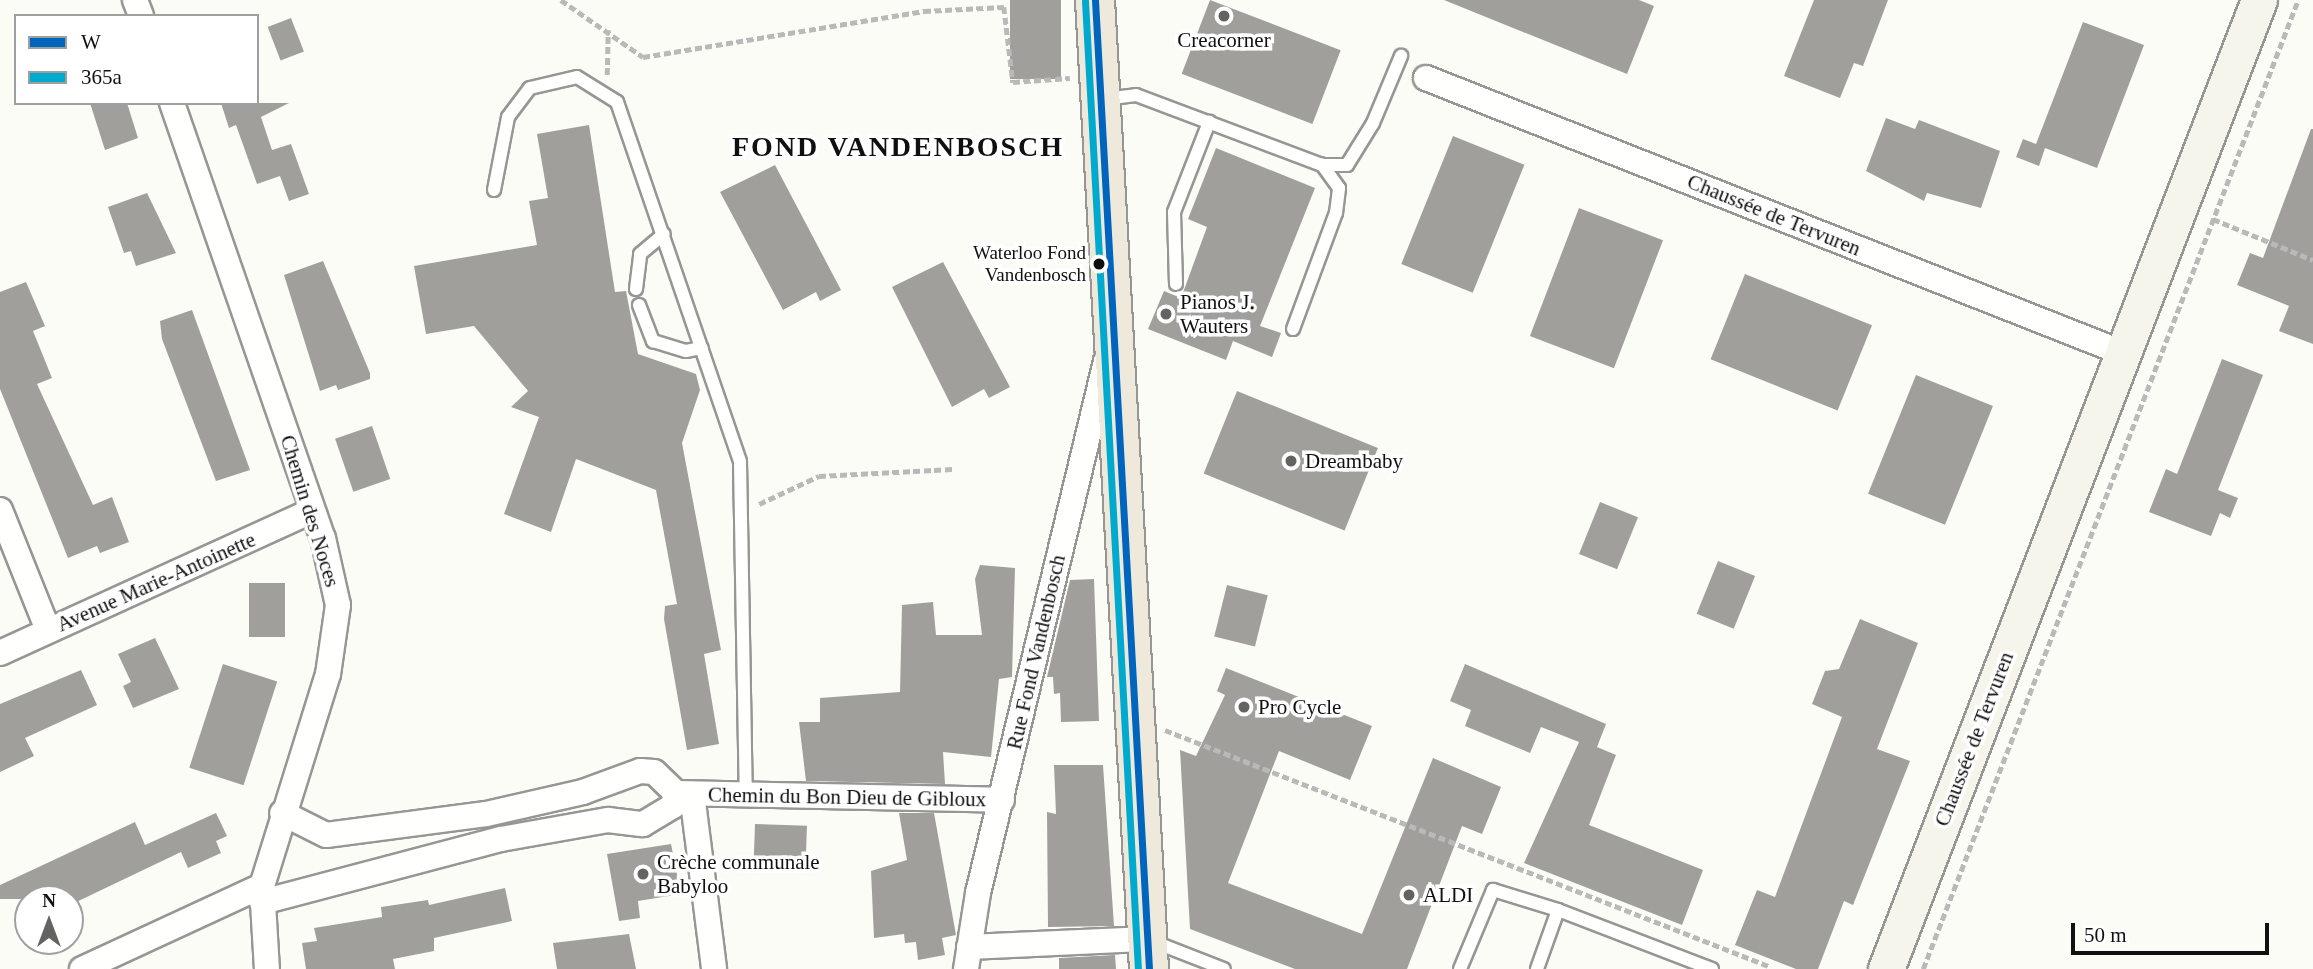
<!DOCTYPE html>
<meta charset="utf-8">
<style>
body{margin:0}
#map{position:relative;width:2313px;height:969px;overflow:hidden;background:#fcfcf7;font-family:"Times New Roman",serif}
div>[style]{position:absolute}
.building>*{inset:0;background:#a19f9b;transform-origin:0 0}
.path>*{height:4.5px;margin-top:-2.25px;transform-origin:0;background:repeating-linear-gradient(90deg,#b9b9b8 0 7px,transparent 0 10.5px)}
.roads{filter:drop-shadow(2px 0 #969694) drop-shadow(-2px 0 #969694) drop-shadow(0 2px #969694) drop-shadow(0 -2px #969694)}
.service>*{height:12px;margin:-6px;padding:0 6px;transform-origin:6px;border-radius:6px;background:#fffffe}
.minor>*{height:24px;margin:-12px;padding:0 12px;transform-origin:12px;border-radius:12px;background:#fffffe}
.secondary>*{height:35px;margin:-17.5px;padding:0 17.5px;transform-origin:17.5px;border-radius:17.5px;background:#f6f5eb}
.primary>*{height:38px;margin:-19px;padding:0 19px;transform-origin:19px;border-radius:19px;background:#eee9da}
.bus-1>*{height:7px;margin:-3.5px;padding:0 3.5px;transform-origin:3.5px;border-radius:3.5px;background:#0065bd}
.bus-2>*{height:7px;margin:-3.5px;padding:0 3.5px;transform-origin:3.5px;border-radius:3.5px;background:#00a9ce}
.dots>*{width:19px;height:19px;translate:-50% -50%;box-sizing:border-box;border:4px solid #fff;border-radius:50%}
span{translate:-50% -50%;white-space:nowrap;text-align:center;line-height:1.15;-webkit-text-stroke:7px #fff;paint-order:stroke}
.bus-label{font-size:19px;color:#101010}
.right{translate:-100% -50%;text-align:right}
.poi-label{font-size:21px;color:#101010}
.left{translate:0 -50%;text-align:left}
.street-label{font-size:21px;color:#101010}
.district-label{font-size:28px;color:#101010;font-weight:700;letter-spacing:2px}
.legend{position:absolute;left:14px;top:14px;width:245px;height:91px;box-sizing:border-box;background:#fff;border:2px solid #9f9f9f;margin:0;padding:9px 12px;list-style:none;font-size:21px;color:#101010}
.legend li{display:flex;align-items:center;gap:14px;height:35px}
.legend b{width:35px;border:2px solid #9f9f9f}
.north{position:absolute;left:14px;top:885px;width:70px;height:70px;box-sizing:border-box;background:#fff;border:2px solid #9f9f9f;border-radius:50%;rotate:0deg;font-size:19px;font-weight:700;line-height:28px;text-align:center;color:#101010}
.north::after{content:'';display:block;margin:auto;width:24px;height:32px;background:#636361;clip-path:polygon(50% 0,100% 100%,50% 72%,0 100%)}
.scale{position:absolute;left:2071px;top:923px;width:198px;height:32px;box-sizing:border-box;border:4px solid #101010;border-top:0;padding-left:9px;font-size:21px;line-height:24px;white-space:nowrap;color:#101010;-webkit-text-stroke:5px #fff;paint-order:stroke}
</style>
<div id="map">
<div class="building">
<i style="left:1010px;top:0;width:51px;height:79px"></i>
<i style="left:1210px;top:0;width:140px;height:79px;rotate:21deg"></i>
<i style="clip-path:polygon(1444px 0,1639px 0,1654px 6px,1627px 74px)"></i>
<i style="clip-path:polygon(1814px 0,1888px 0,1863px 66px,1854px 63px,1840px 98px,1784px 76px)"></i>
<i style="left:291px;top:18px;width:36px;height:25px;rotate:69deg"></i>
<i style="clip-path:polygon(2083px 22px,2144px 45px,2097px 168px,2045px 148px,2039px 166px,2016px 157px,2023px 139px,2036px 144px)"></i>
<i style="clip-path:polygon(90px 103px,127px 103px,138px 138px,105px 150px)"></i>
<i style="clip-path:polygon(221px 103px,289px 103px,261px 117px,272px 150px,291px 144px,309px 194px,289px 201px,280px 176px,257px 184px,236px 125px,229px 128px)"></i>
<i style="clip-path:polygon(1886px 118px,1915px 129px,1919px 120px,2000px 151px,1981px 208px,1927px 193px,1924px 201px,1866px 171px)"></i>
<i style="clip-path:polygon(589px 125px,615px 292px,626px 291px,638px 354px,696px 374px,700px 390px,682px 443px,721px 650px,704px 654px,719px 744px,687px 750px,664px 619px,665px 606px,677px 604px,656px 490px,576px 459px,551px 532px,504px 514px,539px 417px,511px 407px,528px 391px,474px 326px,426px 334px,414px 266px,537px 245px,529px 201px,548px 198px,537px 134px)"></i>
<i style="clip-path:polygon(2311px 129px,2313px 129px,2313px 344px,2279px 331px,2289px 306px,2237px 285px,2250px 253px,2263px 258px)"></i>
<i style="left:1453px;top:136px;width:77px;height:138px;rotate:22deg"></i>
<i style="clip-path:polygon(1216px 148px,1315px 188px,1260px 326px,1281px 333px,1272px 357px,1233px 341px,1226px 360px,1148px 329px,1164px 291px,1181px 298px,1207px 227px,1188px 219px)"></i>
<i style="clip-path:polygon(775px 165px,841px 290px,820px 301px,816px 292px,783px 310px,720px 192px)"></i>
<i style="clip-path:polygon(147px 193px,176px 253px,136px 266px,131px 251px,124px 253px,108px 207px)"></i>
<i style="left:1579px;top:208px;width:90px;height:137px;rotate:21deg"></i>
<i style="clip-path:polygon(323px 261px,370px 373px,370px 379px,338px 390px,336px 385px,320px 391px,284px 275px)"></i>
<i style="clip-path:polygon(943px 262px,1010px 387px,989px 398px,984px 389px,952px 407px,892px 287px)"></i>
<i style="left:1745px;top:274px;width:137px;height:92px;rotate:22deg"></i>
<i style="clip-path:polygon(26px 282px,45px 326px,33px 331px,52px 378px,37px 384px,93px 505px,112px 497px,129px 542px,100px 553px,97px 546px,68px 558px,0 389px,0 292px)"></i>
<i style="clip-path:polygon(192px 310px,250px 470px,216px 481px,162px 339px,160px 321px)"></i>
<i style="clip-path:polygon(2222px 359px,2263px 375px,2218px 490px,2238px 498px,2230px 518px,2220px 513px,2211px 536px,2149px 512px,2166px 469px,2177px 474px)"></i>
<i style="left:1916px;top:375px;width:83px;height:128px;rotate:22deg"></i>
<i style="left:1237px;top:391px;width:152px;height:89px;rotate:22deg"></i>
<i style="left:372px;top:426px;width:56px;height:39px;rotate:71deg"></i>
<i style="left:1600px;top:502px;width:41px;height:56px;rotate:22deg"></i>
<i style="left:1718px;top:561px;width:40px;height:57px;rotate:22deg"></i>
<i style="clip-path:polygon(980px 565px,1015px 568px,1012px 677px,999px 679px,991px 757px,943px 752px,945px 784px,806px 781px,799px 722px,820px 722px,820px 698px,900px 692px,902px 605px,933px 602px,936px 635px,982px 635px,975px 579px)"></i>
<i style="clip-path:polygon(1094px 579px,1099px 721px,1061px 722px,1060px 693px,1054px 694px,1053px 677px,1047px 677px,1070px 580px)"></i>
<i style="left:285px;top:583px;width:54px;height:36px;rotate:90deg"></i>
<i style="left:1227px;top:585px;width:42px;height:53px;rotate:14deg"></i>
<i style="clip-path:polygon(1860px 619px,1918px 643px,1877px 749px,1910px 761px,1853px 905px,1844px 901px,1818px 969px,1796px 969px,1735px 945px,1757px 890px,1775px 897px,1842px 717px,1812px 704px,1825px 671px,1839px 669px)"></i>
<i style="clip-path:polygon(155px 638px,179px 689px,133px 708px,123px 686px,131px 682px,118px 654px)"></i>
<i style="left:223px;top:664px;width:57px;height:109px;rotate:18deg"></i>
<i style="clip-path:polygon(1465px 664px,1606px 724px,1597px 747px,1616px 755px,1589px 825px,1703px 870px,1682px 925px,1524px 863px,1579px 742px,1541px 727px,1530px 753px,1465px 726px,1471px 710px,1450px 701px)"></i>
<i style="clip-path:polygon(1226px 668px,1372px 726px,1350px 780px,1279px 751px,1228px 883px,1362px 934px,1433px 758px,1501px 787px,1482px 834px,1462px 826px,1407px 969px,1295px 969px,1190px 929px,1180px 750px,1196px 756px,1225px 695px,1217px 691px)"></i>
<i style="clip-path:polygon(81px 670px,97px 705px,25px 738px,34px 756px,0 772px,0 704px)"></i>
<i style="clip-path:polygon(1054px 765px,1103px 765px,1114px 926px,1048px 927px,1047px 812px,1056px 814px)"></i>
<i style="clip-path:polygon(216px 813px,227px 836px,216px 841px,221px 853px,188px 868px,181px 852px,70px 905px,70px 899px,0 899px,0 885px,135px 822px,145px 845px)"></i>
<i style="clip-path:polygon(899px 813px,934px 813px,956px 935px,942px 938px,945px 955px,918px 960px,916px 942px,905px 943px,904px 934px,874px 938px,871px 871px,907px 860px)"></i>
<i style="left:755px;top:824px;width:52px;height:34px;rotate:2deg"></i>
<i style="clip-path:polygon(671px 844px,681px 894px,638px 901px,640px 918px,619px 921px,607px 854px)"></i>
<i style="clip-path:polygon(505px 888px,512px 921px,434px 938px,434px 951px,393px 959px,395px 969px,306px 969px,302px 943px,317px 941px,314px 928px,382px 917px,381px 907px,428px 900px,429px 905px)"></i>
<i style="clip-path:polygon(629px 934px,636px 969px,557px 969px,553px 943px)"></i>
<i style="clip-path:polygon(1115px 955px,1116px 969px,1059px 969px,1059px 958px)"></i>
</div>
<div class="path">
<i style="left:561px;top:0;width:100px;rotate:34.8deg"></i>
<i style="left:643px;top:57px;width:285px;rotate:-9.3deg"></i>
<i style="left:924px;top:11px;width:80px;rotate:-2.9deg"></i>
<i style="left:1004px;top:7px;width:76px;rotate:83.2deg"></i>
<i style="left:1013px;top:82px;width:57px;rotate:-4deg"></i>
<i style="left:607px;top:75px;width:45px;rotate:-88.7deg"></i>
<i style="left:2213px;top:219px;width:108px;rotate:22.3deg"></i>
<i style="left:759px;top:504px;width:66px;rotate:-25deg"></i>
<i style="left:819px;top:476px;width:134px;rotate:-3deg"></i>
<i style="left:1165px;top:730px;width:651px;rotate:21.36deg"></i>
<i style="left:1923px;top:969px;width:1039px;rotate:-68.84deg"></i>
</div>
<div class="roads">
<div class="service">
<i style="left:1104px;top:99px;width:32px;rotate:-7deg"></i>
<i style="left:1136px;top:95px;width:199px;rotate:20.6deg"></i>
<i style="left:1322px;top:165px;width:25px"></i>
<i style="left:1347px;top:165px;width:49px;rotate:-58.2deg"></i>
<i style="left:1373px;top:123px;width:73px;rotate:-67.3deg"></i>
<i style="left:494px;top:190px;width:74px;rotate:-79.1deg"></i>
<i style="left:508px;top:117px;width:36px;rotate:-53deg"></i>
<i style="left:530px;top:88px;width:48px;rotate:-13.2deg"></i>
<i style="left:577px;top:77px;width:47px;rotate:32deg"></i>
<i style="left:617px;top:102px;width:380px;rotate:71.1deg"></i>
<i style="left:740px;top:462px;width:335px;rotate:89deg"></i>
<i style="left:1176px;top:284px;width:72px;rotate:-91.6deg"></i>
<i style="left:1174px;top:212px;width:97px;rotate:-68.7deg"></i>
<i style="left:636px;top:289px;width:35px;rotate:-83deg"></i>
<i style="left:640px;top:254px;width:31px;rotate:-40deg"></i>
<i style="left:639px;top:305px;width:39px;rotate:69deg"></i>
<i style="left:653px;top:341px;width:34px;rotate:17deg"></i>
<i style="left:686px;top:351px;width:16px;rotate:-11deg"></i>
<i style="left:1293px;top:329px;width:124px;rotate:-69.7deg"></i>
<i style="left:1336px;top:213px;width:25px;rotate:-83deg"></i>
<i style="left:1339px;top:188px;width:29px;rotate:-126deg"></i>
<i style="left:1558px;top:910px;width:165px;rotate:21deg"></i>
<i style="left:1152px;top:941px;width:77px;rotate:21.3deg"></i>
<i style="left:1460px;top:969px;width:86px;rotate:-67.3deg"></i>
<i style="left:1493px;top:890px;width:68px;rotate:17.1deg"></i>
<i style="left:1558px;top:910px;width:63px;rotate:109.6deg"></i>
</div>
<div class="minor">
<i style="left:135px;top:0;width:17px;rotate:69deg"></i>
<i style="left:1426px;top:78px;width:749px;rotate:21.53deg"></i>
<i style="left:172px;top:103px;width:460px;rotate:70.9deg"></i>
<i style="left:323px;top:538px;width:69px;rotate:77.4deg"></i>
<i style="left:338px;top:605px;width:70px;rotate:98.2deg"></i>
<i style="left:328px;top:674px;width:222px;rotate:107.3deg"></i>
<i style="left:262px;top:886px;width:83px;rotate:86.6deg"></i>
<i style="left:0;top:510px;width:129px;rotate:68.2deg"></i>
<i style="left:0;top:653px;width:342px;rotate:-24.5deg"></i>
<i style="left:676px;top:793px;width:326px;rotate:1.2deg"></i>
<i style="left:692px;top:794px;width:176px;rotate:82.8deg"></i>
<i style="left:262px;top:902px;width:247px;rotate:-14.8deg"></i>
<i style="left:501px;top:839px;width:109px;rotate:-10.1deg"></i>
<i style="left:608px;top:820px;width:35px;rotate:7deg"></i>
<i style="left:643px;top:824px;width:35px;rotate:-31deg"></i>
<i style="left:673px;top:806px;width:13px;rotate:-77deg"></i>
<i style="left:676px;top:793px;width:30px;rotate:-136deg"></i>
<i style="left:654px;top:772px;width:14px;rotate:-176deg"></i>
<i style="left:640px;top:771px;width:61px;rotate:159.8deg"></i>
<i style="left:583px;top:792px;width:99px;rotate:167.2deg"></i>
<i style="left:486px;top:814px;width:161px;rotate:172.5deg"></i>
<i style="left:326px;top:835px;width:49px;rotate:-153.4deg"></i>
<i style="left:969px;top:947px;width:179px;rotate:-2.6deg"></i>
<i style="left:82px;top:969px;width:198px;rotate:-24.8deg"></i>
<i style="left:966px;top:969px;width:77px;rotate:-81deg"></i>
<i style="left:978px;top:893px;width:547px;rotate:-76.47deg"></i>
</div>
<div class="secondary">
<i style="left:1886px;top:969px;width:1038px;rotate:-68.95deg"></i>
</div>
<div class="primary">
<i style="left:1095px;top:0;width:971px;rotate:86.81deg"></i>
</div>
</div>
<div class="bus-1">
<i style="left:1095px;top:0;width:971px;rotate:86.81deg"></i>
</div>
<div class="bus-2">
<i style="left:1085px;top:1px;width:969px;rotate:86.87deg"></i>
</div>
<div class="dots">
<i style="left:1224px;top:16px;background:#636361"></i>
<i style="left:1099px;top:264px;background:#101010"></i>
<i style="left:1166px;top:314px;background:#636361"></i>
<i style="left:1291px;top:461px;background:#636361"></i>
<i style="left:1244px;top:707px;background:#636361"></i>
<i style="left:643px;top:874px;background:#636361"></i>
<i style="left:1409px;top:895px;background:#636361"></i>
</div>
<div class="bus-label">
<span class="right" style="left:1086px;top:264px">Waterloo Fond<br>Vandenbosch</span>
</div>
<div class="poi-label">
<span style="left:1224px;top:40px">Creacorner</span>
<span class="left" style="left:1180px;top:314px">Pianos J.<br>Wauters</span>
<span class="left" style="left:1305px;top:461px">Dreambaby</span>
<span class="left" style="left:1258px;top:707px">Pro Cycle</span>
<span class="left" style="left:657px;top:874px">Crèche communale<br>Babyloo</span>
<span class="left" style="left:1423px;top:895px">ALDI</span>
</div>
<div class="street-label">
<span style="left:1774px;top:215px;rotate:22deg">Chaussée de Tervuren</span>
<span style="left:310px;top:511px;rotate:73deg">Chemin des Noces</span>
<span style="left:156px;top:582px;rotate:-24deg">Avenue Marie-Antoinette</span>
<span style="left:1036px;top:652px;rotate:-77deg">Rue Fond Vandenbosch</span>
<span style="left:1974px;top:739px;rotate:-69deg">Chaussée de Tervuren</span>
<span style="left:847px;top:797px;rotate:1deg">Chemin du Bon Dieu de Gibloux</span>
</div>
<div class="district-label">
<span style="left:898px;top:147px">FOND VANDENBOSCH</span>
</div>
<ul class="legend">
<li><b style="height:9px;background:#0065bd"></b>W</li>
<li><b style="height:9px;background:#00a9ce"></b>365a</li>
</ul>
<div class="north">N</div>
<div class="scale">50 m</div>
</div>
